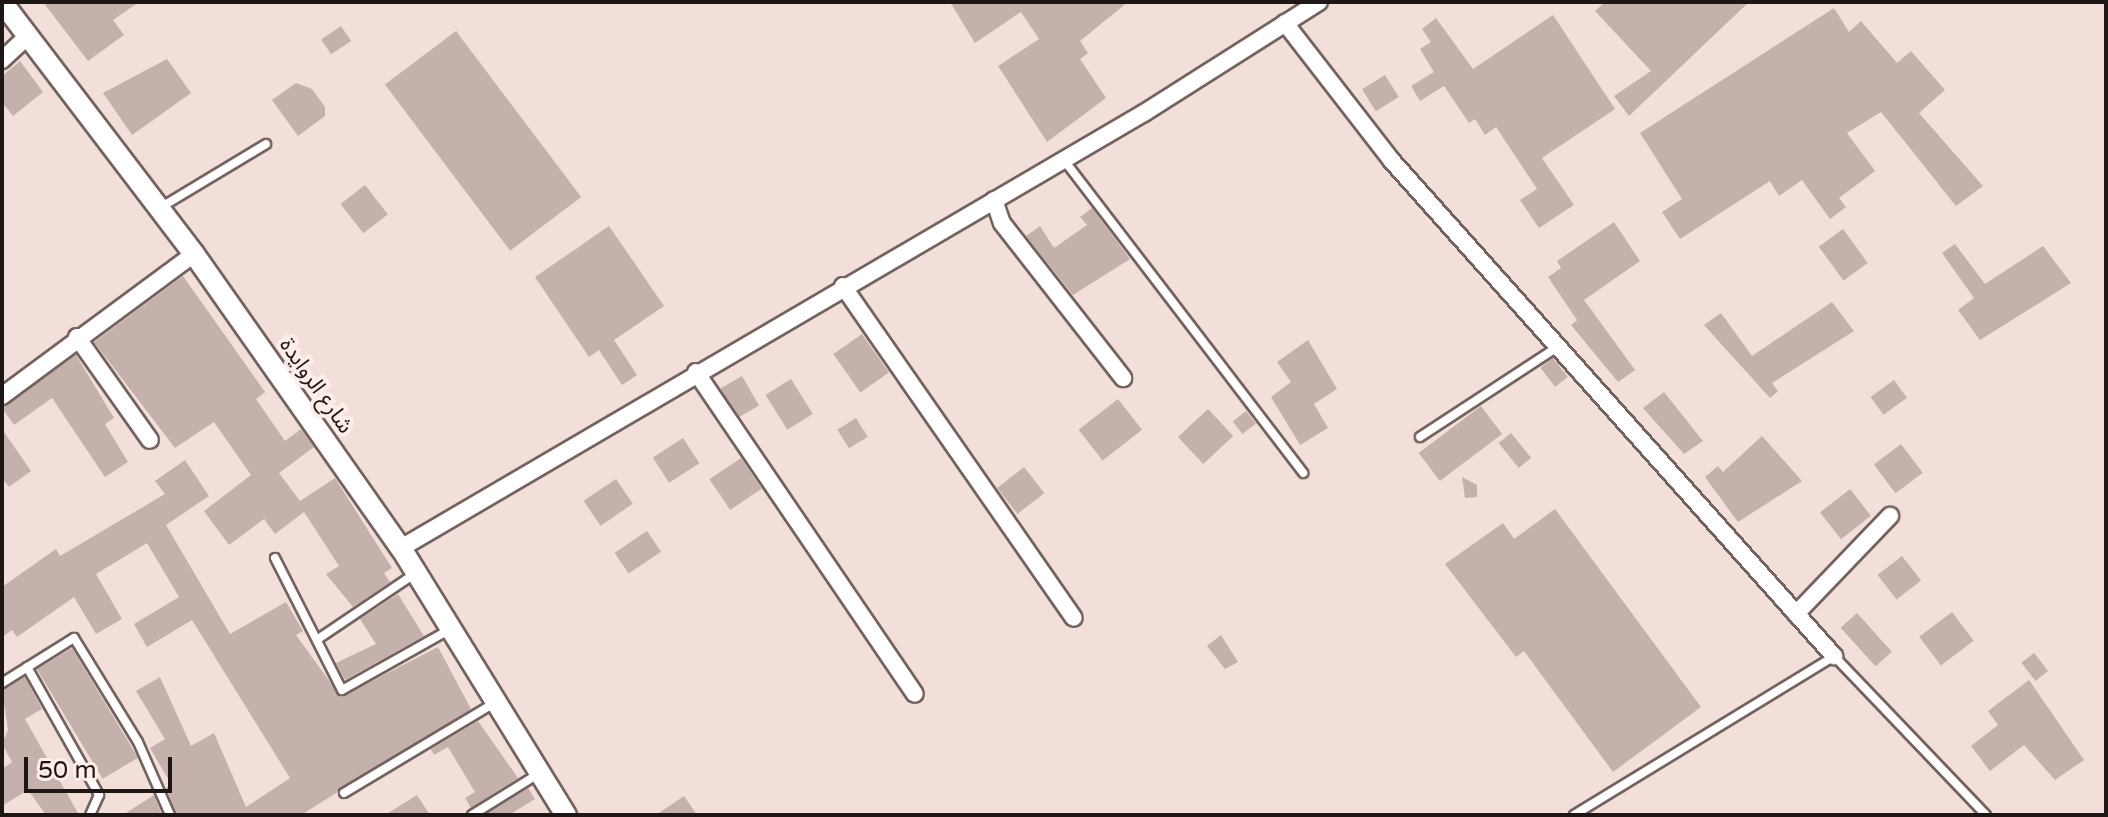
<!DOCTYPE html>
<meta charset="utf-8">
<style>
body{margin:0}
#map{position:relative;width:2108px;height:817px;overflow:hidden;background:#f3dfda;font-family:"Varela Round","Noto Sans Arabic",sans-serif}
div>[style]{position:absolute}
.building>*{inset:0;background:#c5b1ac;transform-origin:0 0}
.roads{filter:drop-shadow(2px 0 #74625e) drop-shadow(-2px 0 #74625e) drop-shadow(0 2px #74625e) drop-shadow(0 -2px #74625e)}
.service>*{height:8px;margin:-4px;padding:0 4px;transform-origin:4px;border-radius:4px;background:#fff}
.minor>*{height:16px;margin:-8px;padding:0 8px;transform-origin:8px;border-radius:8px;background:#fff}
.tertiary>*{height:20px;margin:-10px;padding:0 10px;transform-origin:10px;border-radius:10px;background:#fff}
span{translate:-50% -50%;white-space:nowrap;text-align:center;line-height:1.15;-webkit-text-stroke:8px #feede9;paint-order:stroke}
.street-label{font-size:22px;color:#1e1715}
.frame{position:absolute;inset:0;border:4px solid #1e1715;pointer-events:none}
.scale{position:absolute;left:24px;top:757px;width:148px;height:36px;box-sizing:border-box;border:4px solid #1e1715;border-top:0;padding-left:10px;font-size:24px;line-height:28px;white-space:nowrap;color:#1e1715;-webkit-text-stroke:6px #feede9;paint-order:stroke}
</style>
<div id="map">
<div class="building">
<i style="clip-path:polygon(43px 2px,139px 2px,113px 20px,124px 35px,88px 61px)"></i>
<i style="clip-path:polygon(950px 2px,1128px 2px,1080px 41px,1088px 53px,1080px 59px,1106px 98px,1047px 142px,998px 66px,1039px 39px,1021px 12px,975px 43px)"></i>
<i style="clip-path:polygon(1605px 2px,1749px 2px,1629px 116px,1614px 96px,1651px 71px,1595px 11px)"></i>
<i style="clip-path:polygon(1834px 8px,1849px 32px,1861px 21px,1897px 63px,1911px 51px,1945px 90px,1919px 113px,1983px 186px,1956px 206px,1881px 112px,1847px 133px,1875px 171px,1839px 198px,1846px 207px,1830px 219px,1802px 180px,1779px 196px,1770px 181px,1680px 239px,1662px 212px,1682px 199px,1640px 133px)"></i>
<i style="clip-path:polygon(1553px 15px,1615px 109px,1542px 158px,1574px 205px,1539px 228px,1520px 200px,1537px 189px,1496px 127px,1485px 135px,1475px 119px,1469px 123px,1444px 86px,1420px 101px,1411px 86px,1434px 72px,1420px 49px,1431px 42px,1422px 29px,1436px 18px,1473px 69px)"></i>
<i style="left:341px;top:26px;width:18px;height:24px;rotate:56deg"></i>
<i style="left:456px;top:31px;width:208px;height:89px;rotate:53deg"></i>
<i style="clip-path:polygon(167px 59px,191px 93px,132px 135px,103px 93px)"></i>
<i style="clip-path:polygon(20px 61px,43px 92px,13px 116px,2px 102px,2px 76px)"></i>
<i style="left:1385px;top:75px;width:26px;height:27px;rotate:58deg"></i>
<i style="clip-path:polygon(296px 83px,312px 89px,325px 107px,325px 116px,298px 136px,272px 100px)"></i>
<i style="left:365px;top:185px;width:37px;height:31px;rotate:52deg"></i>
<i style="clip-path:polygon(1092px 208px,1130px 259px,1073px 295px,1026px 236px,1040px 226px,1054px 248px,1087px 225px,1080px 217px)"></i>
<i style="clip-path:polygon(1614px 222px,1640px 261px,1584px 300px,1635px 370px,1618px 382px,1571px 325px,1577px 320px,1548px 277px,1561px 268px,1557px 261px)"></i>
<i style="clip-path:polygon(609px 226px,664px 306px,614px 340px,637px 375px,622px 385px,599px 350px,589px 357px,535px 277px)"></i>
<i style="left:1843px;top:229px;width:42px;height:30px;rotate:54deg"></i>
<i style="clip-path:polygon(1955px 244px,1985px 284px,2043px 246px,2071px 283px,1980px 340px,1958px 310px,1974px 298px,1942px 253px)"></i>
<i style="clip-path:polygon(183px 276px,265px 392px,256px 399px,285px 441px,301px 429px,314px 447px,279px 473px,300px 501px,335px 478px,392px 568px,384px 573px,390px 582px,353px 607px,326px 574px,339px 566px,304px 512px,275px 534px,264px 519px,229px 545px,204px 511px,251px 475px,214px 422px,175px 448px,94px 342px)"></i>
<i style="clip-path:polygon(1832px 302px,1854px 331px,1772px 383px,1778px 391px,1770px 398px,1704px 325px,1721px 313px,1752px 356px)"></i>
<i style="left:862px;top:334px;width:47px;height:35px;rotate:55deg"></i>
<i style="clip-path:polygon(1308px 340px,1337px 389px,1314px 404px,1328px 428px,1300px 445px,1271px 397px,1291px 382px,1277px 362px)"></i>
<i style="clip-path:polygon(76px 355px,114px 418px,105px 424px,128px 462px,105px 477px,52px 398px,14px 425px,2px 408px)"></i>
<i style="left:1553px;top:358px;width:24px;height:16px;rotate:52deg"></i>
<i style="left:742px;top:376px;width:34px;height:25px;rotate:60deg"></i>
<i style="left:791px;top:379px;width:41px;height:30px;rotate:58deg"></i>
<i style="left:1894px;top:380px;width:22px;height:29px;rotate:54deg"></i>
<i style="clip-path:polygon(1664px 392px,1703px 441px,1684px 454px,1643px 408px)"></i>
<i style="left:1118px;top:399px;width:39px;height:50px;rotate:52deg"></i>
<i style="left:1481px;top:406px;width:35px;height:78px;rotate:53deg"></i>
<i style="left:1208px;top:409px;width:37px;height:41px;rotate:47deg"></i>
<i style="left:1246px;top:411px;width:16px;height:17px;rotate:52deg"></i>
<i style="left:856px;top:418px;width:22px;height:22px;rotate:58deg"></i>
<i style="clip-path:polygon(2px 429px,31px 471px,9px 487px,2px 478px)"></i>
<i style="left:1511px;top:433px;width:32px;height:16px;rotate:51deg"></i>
<i style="clip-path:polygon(1762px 436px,1802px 481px,1738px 522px,1705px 477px,1718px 466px,1723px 472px)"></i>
<i style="left:683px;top:438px;width:30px;height:36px;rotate:57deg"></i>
<i style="left:1901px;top:444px;width:36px;height:34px;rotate:53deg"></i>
<i style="left:741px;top:458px;width:37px;height:38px;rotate:56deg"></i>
<i style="clip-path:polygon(185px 460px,209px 496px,166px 525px,230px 634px,286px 602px,303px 631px,296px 635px,341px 697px,438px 647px,471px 709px,301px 815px,177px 815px,166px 788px,171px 784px,150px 748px,165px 739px,136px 691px,160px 677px,191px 746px,214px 733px,246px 807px,290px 778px,192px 620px,147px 647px,134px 624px,179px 597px,147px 543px,96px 574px,122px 619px,96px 634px,74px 597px,17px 637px,12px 630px,2px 637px,2px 587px,56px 549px,60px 556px,165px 494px,155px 481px)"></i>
<i style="left:1024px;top:467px;width:33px;height:34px;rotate:52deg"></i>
<i style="clip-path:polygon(1462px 477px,1477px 485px,1477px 497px,1465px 498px)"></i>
<i style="left:616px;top:479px;width:30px;height:39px;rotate:56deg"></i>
<i style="left:1850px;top:489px;width:34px;height:38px;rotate:52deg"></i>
<i style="clip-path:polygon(1555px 509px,1701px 707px,1613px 772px,1524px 651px,1516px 657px,1445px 564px,1503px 523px,1514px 539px)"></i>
<i style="left:647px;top:531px;width:25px;height:39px;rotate:56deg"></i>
<i style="left:1902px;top:556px;width:31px;height:31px;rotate:52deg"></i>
<i style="clip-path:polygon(398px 594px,424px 636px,345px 680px,336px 663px,376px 644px,360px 619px)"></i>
<i style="left:1952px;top:612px;width:36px;height:41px;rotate:53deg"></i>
<i style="left:1857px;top:613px;width:52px;height:22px;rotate:48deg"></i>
<i style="clip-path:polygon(1221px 635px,1238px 662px,1225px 669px,1207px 646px)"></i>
<i style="left:72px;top:648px;width:128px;height:41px;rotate:59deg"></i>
<i style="left:2034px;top:653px;width:23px;height:16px;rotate:52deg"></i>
<i style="clip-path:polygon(25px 677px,42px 709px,25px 719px,79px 815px,46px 815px,28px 790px,2px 806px,2px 769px,12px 762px,2px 744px,8px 730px,2px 690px)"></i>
<i style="clip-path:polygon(2029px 680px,2084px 760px,2055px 780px,2024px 745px,1990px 771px,1971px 746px,1998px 725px,1988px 711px)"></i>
<i style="clip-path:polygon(478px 721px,518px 778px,471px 808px,465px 798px,475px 792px,448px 747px,434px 755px,431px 749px)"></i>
<i style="clip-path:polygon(528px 788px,535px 799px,509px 815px,485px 815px)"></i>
<i style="clip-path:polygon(154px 795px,162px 815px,123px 815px)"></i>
<i style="clip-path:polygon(417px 795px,430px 815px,385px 815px)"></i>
<i style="clip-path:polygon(684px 796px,697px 815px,656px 815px)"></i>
</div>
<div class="roads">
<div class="service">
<i style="left:1064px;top:160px;width:394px;rotate:52.6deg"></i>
<i style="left:158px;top:209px;width:126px;rotate:-31deg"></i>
<i style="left:1420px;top:437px;width:166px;rotate:-33.2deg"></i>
<i style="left:275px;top:558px;width:148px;rotate:63.1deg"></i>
<i style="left:342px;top:690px;width:123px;rotate:-29.3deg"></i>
<i style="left:318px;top:639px;width:118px;rotate:-34deg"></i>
<i style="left:27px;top:667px;width:147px;rotate:60.6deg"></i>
<i style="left:99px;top:795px;width:22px;rotate:114deg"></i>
<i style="left:2px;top:683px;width:85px;rotate:-32deg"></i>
<i style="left:74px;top:638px;width:122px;rotate:58.4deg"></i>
<i style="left:138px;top:742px;width:80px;rotate:66.3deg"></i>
<i style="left:344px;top:793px;width:177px;rotate:-30.9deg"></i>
<i style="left:472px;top:815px;width:78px;rotate:-31.8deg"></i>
<i style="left:1574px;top:815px;width:305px;rotate:-31.4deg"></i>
<i style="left:1834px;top:656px;width:220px;rotate:46.3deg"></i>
</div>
<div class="minor">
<i style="left:1285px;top:23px;width:175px;rotate:52.2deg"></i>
<i style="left:1392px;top:161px;width:664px;rotate:48.24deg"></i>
<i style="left:2px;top:60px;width:34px;rotate:-43deg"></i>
<i style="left:994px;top:200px;width:24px;rotate:71deg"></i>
<i style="left:1002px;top:223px;width:197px;rotate:52deg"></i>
<i style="left:843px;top:286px;width:404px;rotate:55.2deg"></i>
<i style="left:77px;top:337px;width:126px;rotate:54.7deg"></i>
<i style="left:696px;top:372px;width:389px;rotate:55.8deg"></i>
<i style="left:2px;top:396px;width:239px;rotate:-36.5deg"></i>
<i style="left:401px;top:548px;width:861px;rotate:-30.35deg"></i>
<i style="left:1144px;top:113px;width:207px;rotate:-32.4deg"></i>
<i style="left:1796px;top:614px;width:136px;rotate:-46.2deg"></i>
</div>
<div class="tertiary">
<i style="left:2px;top:2px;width:317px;rotate:52.7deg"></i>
<i style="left:194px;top:254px;width:360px;rotate:54.9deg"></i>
<i style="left:401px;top:548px;width:314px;rotate:58.3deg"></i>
</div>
</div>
<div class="street-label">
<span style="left:316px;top:386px;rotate:55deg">شارع الروايدة</span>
</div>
<div class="frame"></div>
<div class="scale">50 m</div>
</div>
